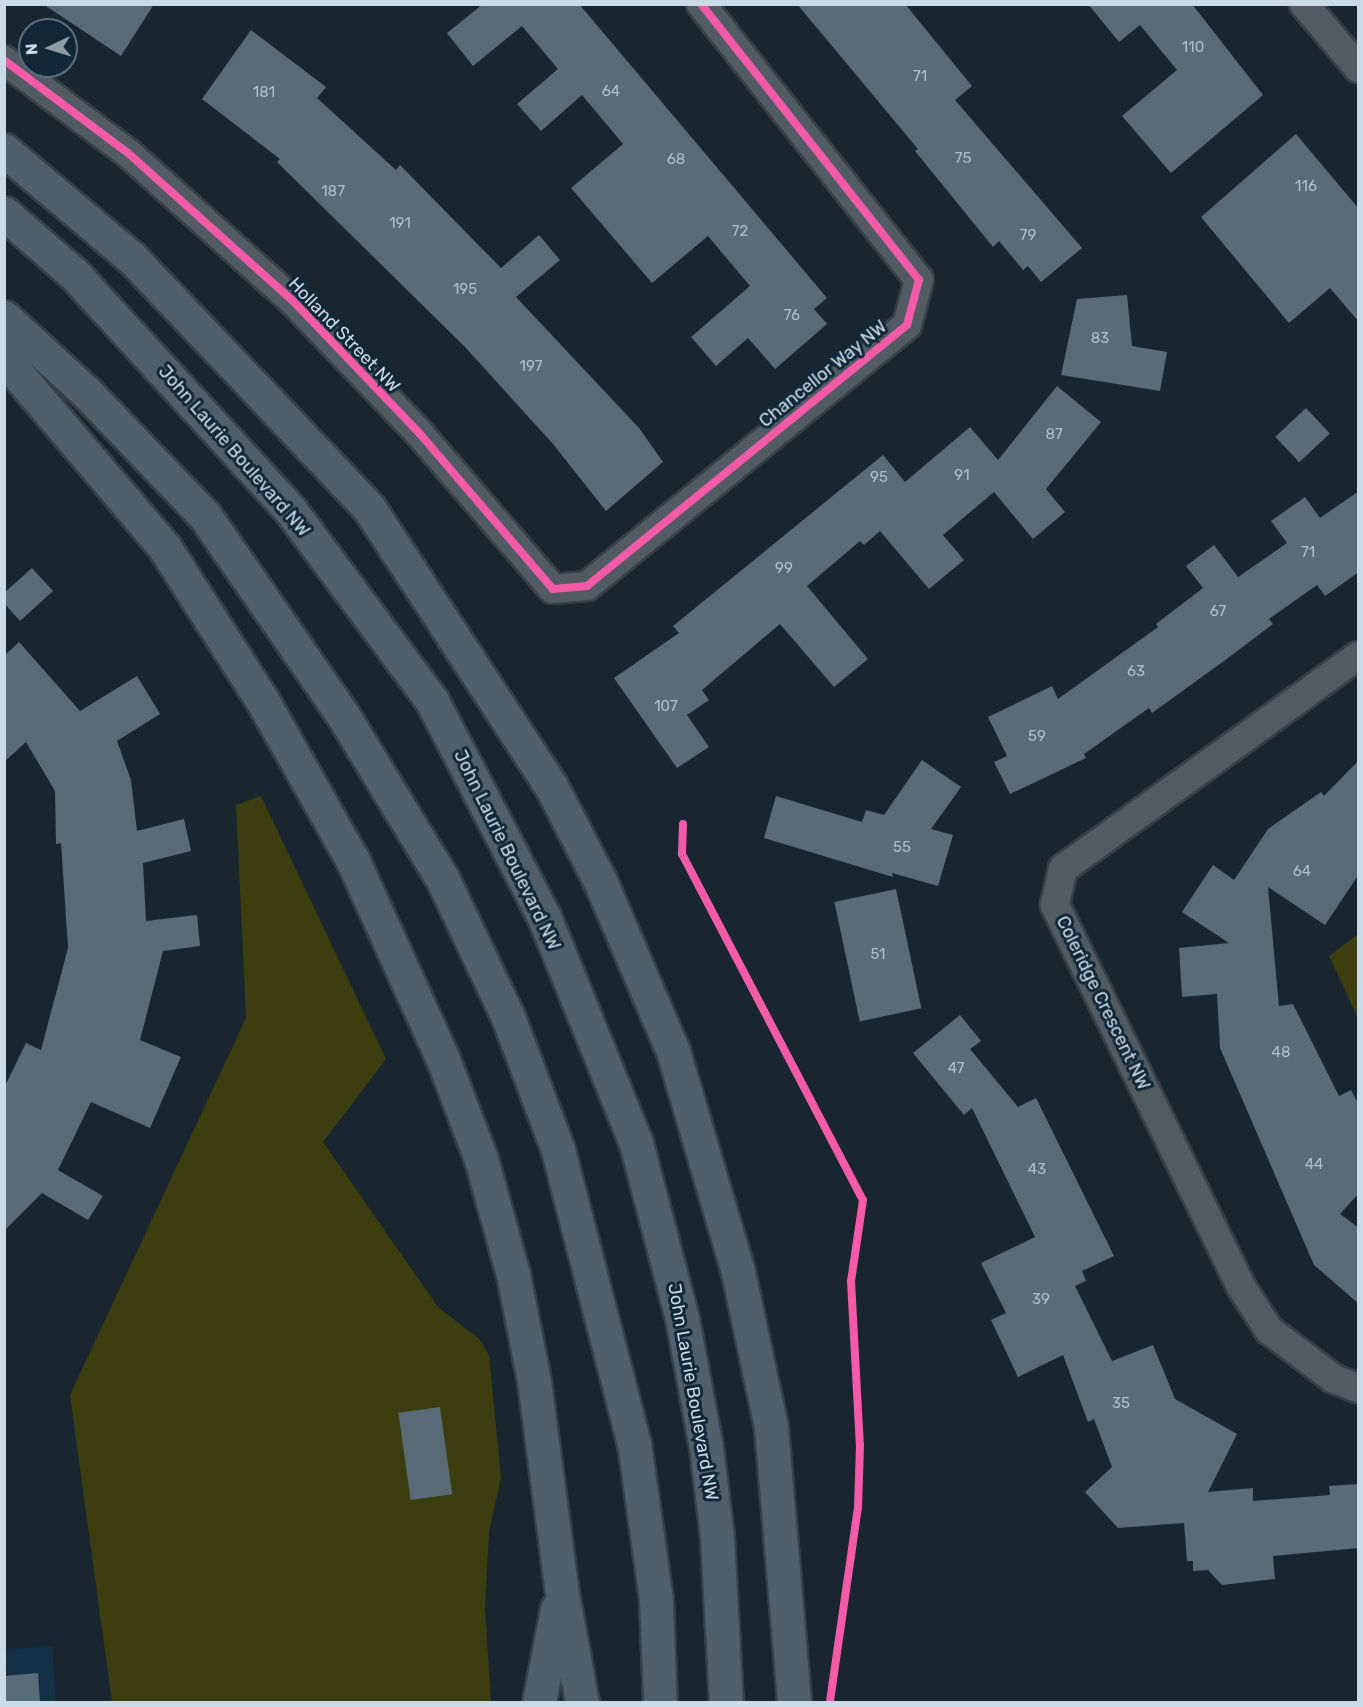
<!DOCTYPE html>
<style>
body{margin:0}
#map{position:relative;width:1363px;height:1707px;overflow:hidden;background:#19262f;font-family:Rubik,sans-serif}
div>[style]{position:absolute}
.built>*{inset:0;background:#133044;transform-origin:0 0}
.green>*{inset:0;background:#3c3e0f}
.building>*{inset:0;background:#596b77;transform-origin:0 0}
.roads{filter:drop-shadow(2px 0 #364048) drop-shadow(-2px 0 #364048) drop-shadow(0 2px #364048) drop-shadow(0 -2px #364048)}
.minor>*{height:28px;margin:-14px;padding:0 14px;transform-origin:14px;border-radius:14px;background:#515b61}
.primary>*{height:33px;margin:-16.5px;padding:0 16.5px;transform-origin:16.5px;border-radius:16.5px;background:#505f69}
.cycleway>*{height:8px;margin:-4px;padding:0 4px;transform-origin:4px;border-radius:4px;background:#f35aa7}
span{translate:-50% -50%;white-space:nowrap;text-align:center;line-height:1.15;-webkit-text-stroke:6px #102838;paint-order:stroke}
.number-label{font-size:15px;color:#afbeca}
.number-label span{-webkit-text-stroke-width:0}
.street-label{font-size:18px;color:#ccdae5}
.frame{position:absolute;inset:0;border:6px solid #ccdae5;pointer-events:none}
.north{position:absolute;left:18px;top:18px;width:60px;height:60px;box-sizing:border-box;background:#102838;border:2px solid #5b6f7d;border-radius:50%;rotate:266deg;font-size:16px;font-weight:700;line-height:24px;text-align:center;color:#ccdae5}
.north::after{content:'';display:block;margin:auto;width:21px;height:27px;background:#8d9ba5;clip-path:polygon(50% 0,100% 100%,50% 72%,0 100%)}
</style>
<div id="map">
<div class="built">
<i style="left:52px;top:1646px;width:56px;height:47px;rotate:86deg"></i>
</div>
<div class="green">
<i style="clip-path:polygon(261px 796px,386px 1059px,323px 1142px,438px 1307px,479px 1339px,489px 1355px,501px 1478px,489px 1531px,485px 1608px,491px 1702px,112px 1702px,70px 1395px,246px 1018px,236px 805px)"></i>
<i style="clip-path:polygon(1358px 934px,1358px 1018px,1329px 956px)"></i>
</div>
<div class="building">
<i style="clip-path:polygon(43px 4px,154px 4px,121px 56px)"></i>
<i style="clip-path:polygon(483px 4px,579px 4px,827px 298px,814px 309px,827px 324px,775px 369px,748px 338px,716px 366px,691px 337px,750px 286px,708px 236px,652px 283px,571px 188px,623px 144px,582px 95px,541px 131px,517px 104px,558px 69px,522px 26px,473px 66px,447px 33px)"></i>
<i style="clip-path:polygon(797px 4px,905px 4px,972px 86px,955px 100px,1082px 248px,1041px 282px,1028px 266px,1023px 270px,999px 241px,993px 247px,915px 151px,918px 149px)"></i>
<i style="clip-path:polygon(1088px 4px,1192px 4px,1263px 95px,1171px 173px,1122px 116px,1177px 70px,1140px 25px,1119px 42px)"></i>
<i style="clip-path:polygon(251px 30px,326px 87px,317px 98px,396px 170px,400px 165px,501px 268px,539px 235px,560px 260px,516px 297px,639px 428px,663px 462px,606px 511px,553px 444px,465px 347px,277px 162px,280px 159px,202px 99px)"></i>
<i style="clip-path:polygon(1296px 134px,1359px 209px,1359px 322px,1330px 288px,1289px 323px,1201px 217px)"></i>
<i style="clip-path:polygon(1127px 295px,1132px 346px,1167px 352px,1160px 391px,1061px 375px,1077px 299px)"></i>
<i style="clip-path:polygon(1057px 386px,1101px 422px,1046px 489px,1065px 512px,1033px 539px,994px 492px,943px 535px,964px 560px,929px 589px,880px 531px,864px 545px,860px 541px,807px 586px,868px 659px,834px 687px,780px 624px,702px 690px,709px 700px,687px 715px,709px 747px,677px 768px,614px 678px,679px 633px,673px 626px,883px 455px,905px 482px,970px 427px,998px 460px)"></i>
<i style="left:1306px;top:408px;width:35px;height:42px;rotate:47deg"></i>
<i style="clip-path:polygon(1359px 491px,1359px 572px,1325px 596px,1317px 585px,1269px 619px,1273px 624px,1224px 661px,1152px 713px,1149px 708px,1084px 754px,1086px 758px,1010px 794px,994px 762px,1007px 756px,988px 717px,1052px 686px,1058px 699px,1158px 627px,1156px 624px,1203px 588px,1186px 566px,1214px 545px,1238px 577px,1287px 543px,1271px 521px,1305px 497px,1320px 518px)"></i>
<i style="clip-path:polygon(32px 568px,53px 591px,20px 621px,4px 603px,4px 593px)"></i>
<i style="clip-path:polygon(19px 642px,80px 711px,137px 676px,160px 714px,117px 741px,131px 780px,137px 831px,184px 819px,191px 851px,143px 863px,146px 921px,197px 915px,200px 946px,163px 951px,140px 1040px,181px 1057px,150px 1128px,91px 1102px,58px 1170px,103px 1196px,88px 1220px,42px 1193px,4px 1231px,4px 1088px,26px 1043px,41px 1050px,68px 948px,61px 843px,56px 844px,55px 791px,26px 742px,4px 762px,4px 656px)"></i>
<i style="clip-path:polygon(922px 760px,961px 787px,931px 829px,953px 835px,938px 886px,892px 873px,893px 877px,764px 838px,776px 796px,862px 822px,866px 810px,884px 815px)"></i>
<i style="clip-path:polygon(1359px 760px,1359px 874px,1325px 925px,1268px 887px,1279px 1006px,1293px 1004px,1339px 1096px,1351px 1090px,1359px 1105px,1359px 1193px,1340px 1214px,1359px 1228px,1359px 1304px,1314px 1265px,1220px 1048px,1217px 994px,1182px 997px,1179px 948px,1229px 943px,1182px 912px,1213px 865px,1234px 880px,1268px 829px,1321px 792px,1324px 796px)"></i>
<i style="left:896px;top:889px;width:122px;height:63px;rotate:78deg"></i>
<i style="clip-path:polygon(960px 1015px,981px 1041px,970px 1049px,1018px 1107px,1036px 1098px,1114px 1256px,1082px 1271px,1086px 1281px,1075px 1286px,1112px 1361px,1153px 1345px,1175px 1399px,1237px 1434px,1208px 1492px,1253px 1488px,1253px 1501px,1330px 1495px,1329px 1486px,1359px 1484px,1359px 1548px,1273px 1556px,1275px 1579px,1222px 1585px,1208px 1570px,1193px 1571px,1193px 1561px,1187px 1561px,1184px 1523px,1118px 1528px,1085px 1492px,1112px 1467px,1094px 1419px,1088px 1422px,1063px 1355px,1018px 1377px,991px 1320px,1006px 1313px,981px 1263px,1035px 1237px,972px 1108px,964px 1115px,913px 1053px)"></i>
<i style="left:440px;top:1407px;width:88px;height:42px;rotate:82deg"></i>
<i style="clip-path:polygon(38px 1673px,40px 1702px,4px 1702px,4px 1676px)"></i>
</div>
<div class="roads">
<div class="minor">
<i style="left:1304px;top:4px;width:84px;rotate:49.8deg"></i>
<i style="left:4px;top:60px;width:155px;rotate:36.9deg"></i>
<i style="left:128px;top:153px;width:222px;rotate:41.9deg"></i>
<i style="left:293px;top:301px;width:184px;rotate:46.3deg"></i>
<i style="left:420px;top:434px;width:204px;rotate:49.4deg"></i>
<i style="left:553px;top:589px;width:34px;rotate:-5deg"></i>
<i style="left:587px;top:586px;width:413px;rotate:-39.2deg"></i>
<i style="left:907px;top:325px;width:47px;rotate:-75.1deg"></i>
<i style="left:919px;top:280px;width:352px;rotate:-128.3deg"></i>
<i style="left:1358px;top:656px;width:364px;rotate:144.2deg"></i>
<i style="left:1063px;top:869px;width:37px;rotate:103deg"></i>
<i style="left:1055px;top:905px;width:423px;rotate:64deg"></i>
<i style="left:1240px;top:1285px;width:54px;rotate:57.2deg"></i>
<i style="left:1269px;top:1330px;width:81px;rotate:37deg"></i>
<i style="left:1334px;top:1379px;width:26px;rotate:21deg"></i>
</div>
<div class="primary">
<i style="left:4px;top:150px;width:167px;rotate:40.2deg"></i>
<i style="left:132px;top:258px;width:344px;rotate:46.5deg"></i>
<i style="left:369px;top:508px;width:332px;rotate:56.8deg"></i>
<i style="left:551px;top:786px;width:107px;rotate:62.7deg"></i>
<i style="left:600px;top:881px;width:185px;rotate:66.8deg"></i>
<i style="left:673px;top:1051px;width:230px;rotate:73.6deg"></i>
<i style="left:738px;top:1272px;width:158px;rotate:78deg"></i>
<i style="left:771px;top:1427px;width:276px;rotate:85.2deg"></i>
<i style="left:4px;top:213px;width:94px;rotate:41.1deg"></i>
<i style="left:75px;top:275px;width:320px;rotate:47.5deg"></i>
<i style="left:291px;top:511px;width:237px;rotate:53.4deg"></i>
<i style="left:432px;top:701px;width:246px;rotate:62.6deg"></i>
<i style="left:545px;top:919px;width:242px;rotate:67.9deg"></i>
<i style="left:636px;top:1143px;width:181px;rotate:75.3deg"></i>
<i style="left:682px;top:1318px;width:131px;rotate:79.5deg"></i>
<i style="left:706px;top:1447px;width:91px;rotate:83deg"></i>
<i style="left:717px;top:1537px;width:165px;rotate:86.9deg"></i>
<i style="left:4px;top:317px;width:114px;rotate:42.5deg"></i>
<i style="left:88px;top:394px;width:169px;rotate:46.2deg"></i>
<i style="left:205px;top:516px;width:244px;rotate:55.3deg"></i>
<i style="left:344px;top:717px;width:188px;rotate:58.7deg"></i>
<i style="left:442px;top:878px;width:154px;rotate:64.6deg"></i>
<i style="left:508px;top:1017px;width:142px;rotate:69.4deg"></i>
<i style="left:558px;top:1150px;width:303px;rotate:75.5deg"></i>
<i style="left:634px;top:1443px;width:159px;rotate:82deg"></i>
<i style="left:656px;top:1600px;width:102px;rotate:87.8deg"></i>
<i style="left:4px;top:353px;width:12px;rotate:66deg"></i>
<i style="left:9px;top:364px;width:241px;rotate:49.7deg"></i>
<i style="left:165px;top:548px;width:180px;rotate:57.5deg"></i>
<i style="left:262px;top:700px;width:185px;rotate:60.5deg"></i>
<i style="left:353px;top:861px;width:217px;rotate:65.6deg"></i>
<i style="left:443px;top:1059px;width:107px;rotate:69.2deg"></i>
<i style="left:481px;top:1159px;width:119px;rotate:74.5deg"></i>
<i style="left:513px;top:1274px;width:109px;rotate:78.9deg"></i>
<i style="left:534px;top:1381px;width:208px;rotate:82.5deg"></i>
<i style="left:561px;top:1587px;width:117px;rotate:79.7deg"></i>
<i style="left:539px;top:1702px;width:95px;rotate:-79deg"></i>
</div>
</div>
<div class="cycleway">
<i style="left:4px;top:60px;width:155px;rotate:36.9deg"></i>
<i style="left:128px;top:153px;width:222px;rotate:41.9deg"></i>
<i style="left:293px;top:301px;width:184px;rotate:46.3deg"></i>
<i style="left:420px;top:434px;width:204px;rotate:49.4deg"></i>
<i style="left:553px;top:589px;width:34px;rotate:-5deg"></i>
<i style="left:587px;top:586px;width:413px;rotate:-39.2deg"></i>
<i style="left:907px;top:325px;width:47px;rotate:-75.1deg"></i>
<i style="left:919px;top:280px;width:352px;rotate:-128.3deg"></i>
<i style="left:683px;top:824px;width:30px;rotate:92deg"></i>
<i style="left:682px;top:854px;width:390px;rotate:62.4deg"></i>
<i style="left:863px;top:1200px;width:82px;rotate:98.4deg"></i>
<i style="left:851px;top:1281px;width:164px;rotate:86.9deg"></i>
<i style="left:860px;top:1445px;width:62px;rotate:91.8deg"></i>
<i style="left:858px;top:1507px;width:197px;rotate:98.2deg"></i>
</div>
<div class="number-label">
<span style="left:1193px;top:48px">110</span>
<span style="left:920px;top:77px">71</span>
<span style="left:611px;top:92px">64</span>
<span style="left:264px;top:93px">181</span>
<span style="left:963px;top:159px">75</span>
<span style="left:676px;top:160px">68</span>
<span style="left:1306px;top:187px">116</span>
<span style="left:333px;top:192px">187</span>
<span style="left:400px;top:224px">191</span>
<span style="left:740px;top:232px">72</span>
<span style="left:1028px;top:236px">79</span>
<span style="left:465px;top:290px">195</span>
<span style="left:792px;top:316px">76</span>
<span style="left:1100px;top:339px">83</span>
<span style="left:531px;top:367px">197</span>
<span style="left:1054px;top:435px">87</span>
<span style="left:962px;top:476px">91</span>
<span style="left:879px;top:478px">95</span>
<span style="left:1308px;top:553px">71</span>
<span style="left:784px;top:569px">99</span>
<span style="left:1218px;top:612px">67</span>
<span style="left:1136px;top:672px">63</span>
<span style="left:666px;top:707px">107</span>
<span style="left:1037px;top:737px">59</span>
<span style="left:902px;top:848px">55</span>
<span style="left:1302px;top:872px">64</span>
<span style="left:878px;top:955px">51</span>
<span style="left:1281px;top:1053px">48</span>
<span style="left:956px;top:1069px">47</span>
<span style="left:1314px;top:1165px">44</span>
<span style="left:1037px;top:1170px">43</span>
<span style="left:1041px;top:1300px">39</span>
<span style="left:1121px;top:1404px">35</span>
</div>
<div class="street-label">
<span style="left:344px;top:335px;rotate:46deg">Holland Street NW</span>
<span style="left:823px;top:374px;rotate:-39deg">Chancellor Way NW</span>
<span style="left:234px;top:451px;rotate:49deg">John Laurie Boulevard NW</span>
<span style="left:507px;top:850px;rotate:64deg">John Laurie Boulevard NW</span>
<span style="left:1103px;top:1003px;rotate:64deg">Coleridge Crescent NW</span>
<span style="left:693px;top:1392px;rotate:80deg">John Laurie Boulevard NW</span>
</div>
<div class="frame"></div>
<div class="north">N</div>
</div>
